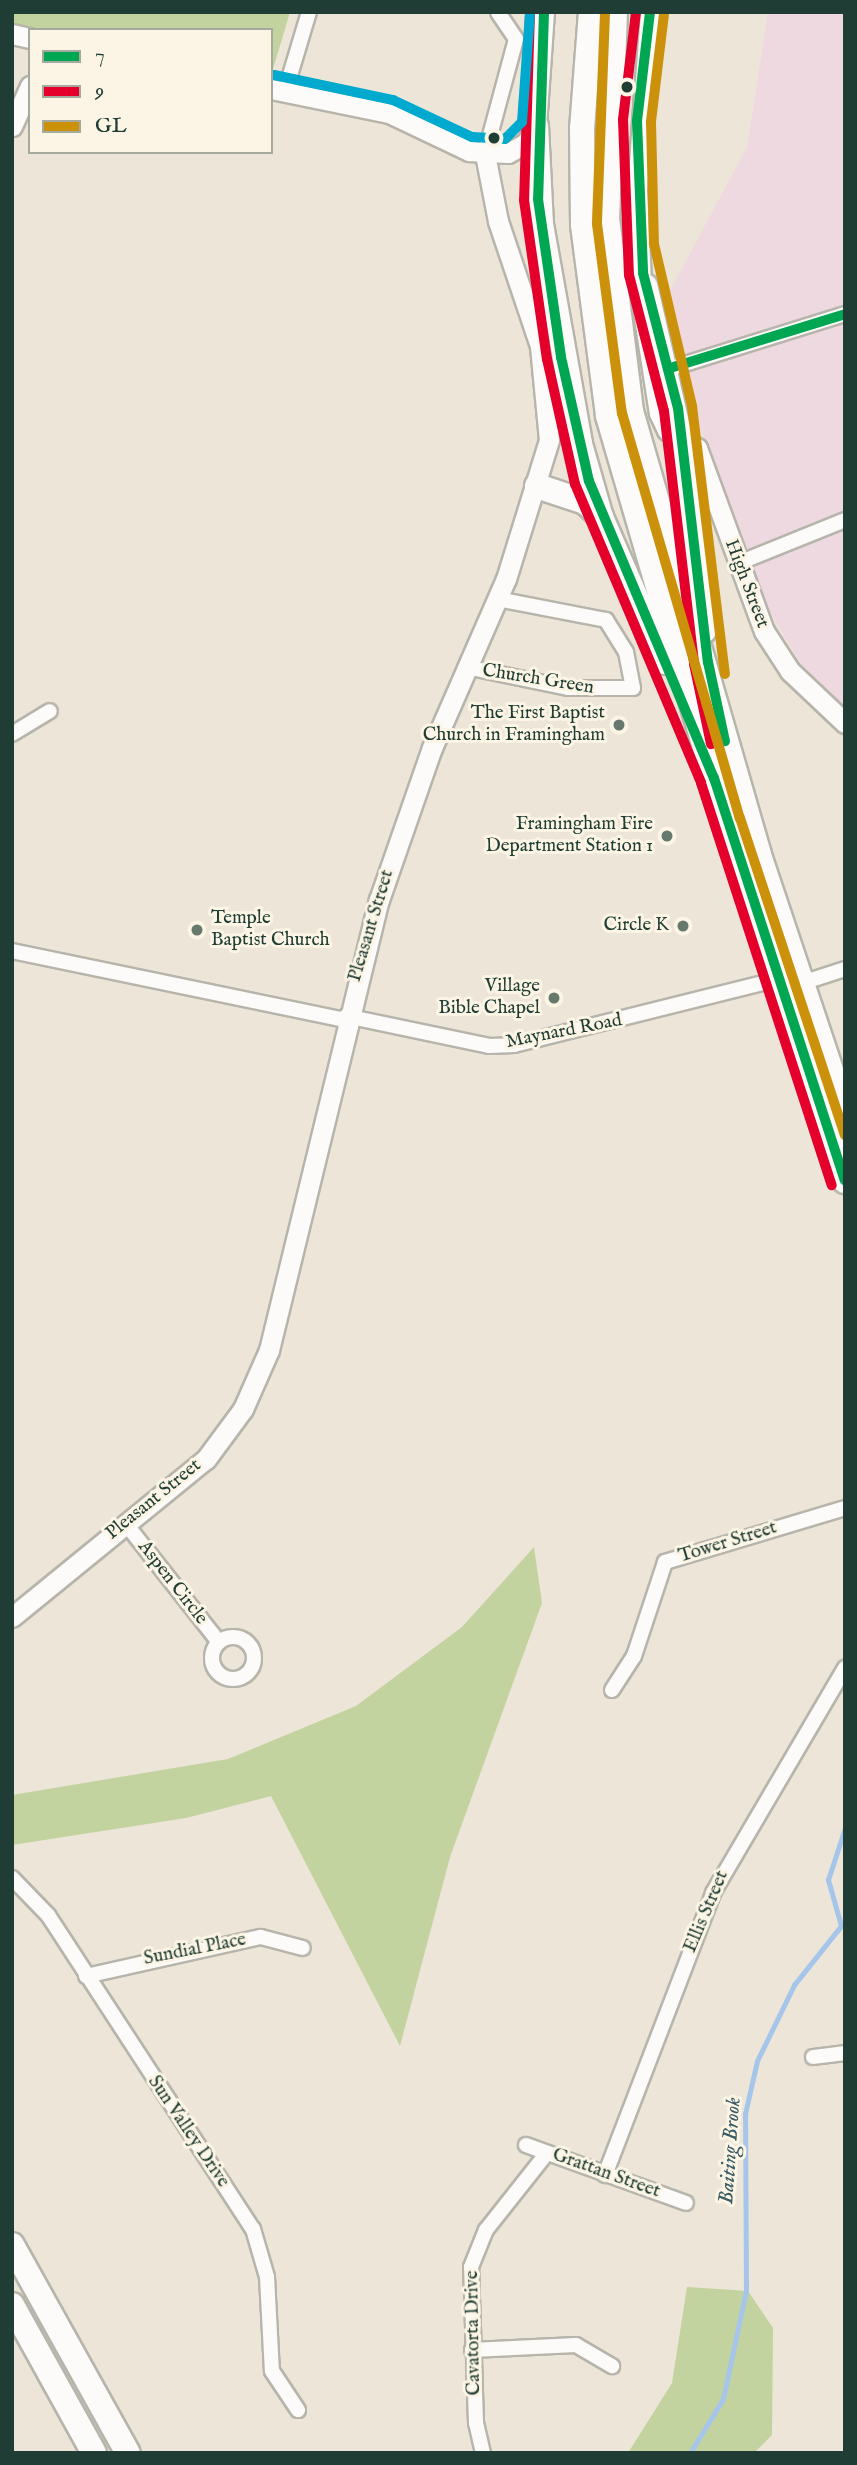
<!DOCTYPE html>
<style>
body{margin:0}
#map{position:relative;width:857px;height:2465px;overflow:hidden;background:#ede5d8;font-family:"IM FELL English",serif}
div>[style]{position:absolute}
.built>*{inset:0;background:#eed9e1}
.green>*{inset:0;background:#c2d39f}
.stream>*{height:4.5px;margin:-2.25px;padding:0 2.25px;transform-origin:2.25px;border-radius:2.25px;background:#a5c5ea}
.roads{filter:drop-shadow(2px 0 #b7b5ab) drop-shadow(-2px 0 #b7b5ab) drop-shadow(0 2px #b7b5ab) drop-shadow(0 -2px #b7b5ab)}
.street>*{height:14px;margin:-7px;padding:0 7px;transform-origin:7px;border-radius:7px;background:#fcfbf9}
.street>.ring{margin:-7px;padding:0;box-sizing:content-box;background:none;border:14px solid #fcfbf9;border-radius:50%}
.secondary>*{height:19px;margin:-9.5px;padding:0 9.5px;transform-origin:9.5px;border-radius:9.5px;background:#fcfbf9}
.highway>*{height:24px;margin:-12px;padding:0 12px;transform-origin:12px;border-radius:12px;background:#fcfbf9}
.bus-1>*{height:10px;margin:-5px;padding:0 5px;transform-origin:5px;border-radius:5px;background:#00a651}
.bus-2>*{height:10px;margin:-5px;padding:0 5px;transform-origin:5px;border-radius:5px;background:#e4002b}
.bus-3>*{height:10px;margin:-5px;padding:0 5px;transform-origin:5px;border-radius:5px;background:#cc910a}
.bus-4>*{height:10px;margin:-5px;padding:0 5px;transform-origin:5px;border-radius:5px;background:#00a9ce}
.dots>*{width:19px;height:19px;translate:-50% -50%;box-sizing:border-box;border:4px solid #fcf5e5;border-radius:50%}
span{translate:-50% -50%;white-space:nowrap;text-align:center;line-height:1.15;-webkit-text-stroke:6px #fcf5e5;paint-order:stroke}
.street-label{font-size:19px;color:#1f3d34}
.poi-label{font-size:19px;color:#1f3d34}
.right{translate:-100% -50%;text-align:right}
.left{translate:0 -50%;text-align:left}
.water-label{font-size:21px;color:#395c64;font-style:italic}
.frame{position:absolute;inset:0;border:14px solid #1f3d34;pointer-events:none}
.legend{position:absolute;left:28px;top:28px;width:245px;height:126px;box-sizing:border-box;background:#fcf5e5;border:2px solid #a4ab9e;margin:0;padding:9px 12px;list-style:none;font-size:21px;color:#1f3d34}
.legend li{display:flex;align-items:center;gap:14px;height:35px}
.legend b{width:35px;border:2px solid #a4ab9e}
</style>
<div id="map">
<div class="built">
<i style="clip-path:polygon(768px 12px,845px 12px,845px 706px,800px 663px,765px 603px,688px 395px,664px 302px,747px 147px)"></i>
</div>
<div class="green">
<i style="clip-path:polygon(12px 12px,290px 12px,271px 76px,271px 30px,44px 30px,12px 23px)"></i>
<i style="clip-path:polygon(534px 1547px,542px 1603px,450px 1857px,400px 2046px,271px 1796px,186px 1818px,12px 1845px,12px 1795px,228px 1759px,356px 1706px,462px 1627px)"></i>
<i style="clip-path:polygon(687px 2287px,748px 2291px,773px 2328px,772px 2435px,754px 2453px,628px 2453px,672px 2383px)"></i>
</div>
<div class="stream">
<i style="left:690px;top:2453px;width:63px;rotate:-58.6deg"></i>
<i style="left:723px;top:2399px;width:110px;rotate:-78deg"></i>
<i style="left:746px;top:2291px;width:177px;rotate:-90.3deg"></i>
<i style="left:745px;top:2114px;width:54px;rotate:-77.2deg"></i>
<i style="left:757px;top:2061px;width:85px;rotate:-64deg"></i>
<i style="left:794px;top:1985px;width:75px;rotate:-51.5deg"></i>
<i style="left:841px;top:1926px;width:48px;rotate:-105.8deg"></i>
<i style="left:828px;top:1880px;width:55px;rotate:-71.9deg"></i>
</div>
<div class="roads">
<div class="street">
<i style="left:285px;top:92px;width:84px;rotate:-73.3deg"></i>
<i style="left:485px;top:154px;width:119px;rotate:-74.9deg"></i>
<i style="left:516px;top:39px;width:32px;rotate:-124deg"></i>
<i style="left:659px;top:372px;width:195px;rotate:-17.3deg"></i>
<i style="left:736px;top:564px;width:118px;rotate:-22deg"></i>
<i style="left:466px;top:667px;width:104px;rotate:11.6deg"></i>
<i style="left:568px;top:688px;width:65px"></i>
<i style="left:633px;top:688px;width:37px;rotate:-101deg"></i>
<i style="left:626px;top:652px;width:38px;rotate:-122deg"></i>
<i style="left:606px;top:620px;width:110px;rotate:-169deg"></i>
<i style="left:12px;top:734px;width:44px;rotate:-31.2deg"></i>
<i style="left:12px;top:951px;width:340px;rotate:11.7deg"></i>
<i style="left:802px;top:983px;width:45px;rotate:-18deg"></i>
<i style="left:346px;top:1016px;width:146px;rotate:11.8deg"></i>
<i style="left:489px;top:1046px;width:25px;rotate:-2deg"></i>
<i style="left:514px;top:1045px;width:273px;rotate:-14deg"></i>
<i style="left:126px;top:1524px;width:150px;rotate:51.8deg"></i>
<i class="ring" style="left:212px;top:1637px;width:28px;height:28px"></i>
<i style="left:612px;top:1690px;width:40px;rotate:-57.1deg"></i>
<i style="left:634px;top:1656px;width:99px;rotate:-71.7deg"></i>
<i style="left:665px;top:1562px;width:188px;rotate:-16.7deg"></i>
<i style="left:12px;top:1878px;width:52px;rotate:45.8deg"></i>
<i style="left:48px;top:1915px;width:375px;rotate:56.9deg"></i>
<i style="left:253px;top:2229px;width:50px;rotate:73.7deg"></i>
<i style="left:267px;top:2277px;width:94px;rotate:87deg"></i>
<i style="left:272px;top:2371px;width:47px;rotate:56.3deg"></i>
<i style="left:86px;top:1976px;width:179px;rotate:-12.6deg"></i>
<i style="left:261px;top:1937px;width:43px;rotate:14.7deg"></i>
<i style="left:813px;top:2057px;width:32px;rotate:-7deg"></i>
<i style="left:526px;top:2145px;width:170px;rotate:19.9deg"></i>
<i style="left:605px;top:2175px;width:302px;rotate:-69deg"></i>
<i style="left:713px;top:1893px;width:261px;rotate:-59.6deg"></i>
<i style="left:472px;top:2350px;width:104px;rotate:-2.8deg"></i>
<i style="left:576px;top:2345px;width:42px;rotate:30.3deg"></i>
<i style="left:483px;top:2453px;width:31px;rotate:-103deg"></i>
<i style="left:476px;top:2423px;width:156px;rotate:-91.8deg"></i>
<i style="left:471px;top:2267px;width:40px;rotate:-68deg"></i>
<i style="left:486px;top:2230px;width:98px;rotate:-51.6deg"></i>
</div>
<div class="secondary">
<i style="left:650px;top:12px;width:176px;rotate:94.2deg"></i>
<i style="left:637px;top:188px;width:117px;rotate:87.6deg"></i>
<i style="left:642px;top:305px;width:109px;rotate:81.1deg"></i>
<i style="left:659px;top:413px;width:19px;rotate:65deg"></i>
<i style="left:667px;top:430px;width:35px;rotate:31deg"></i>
<i style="left:697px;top:448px;width:195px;rotate:69.9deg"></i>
<i style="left:764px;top:631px;width:48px;rotate:57deg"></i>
<i style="left:790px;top:671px;width:76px;rotate:43.4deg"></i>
<i style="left:12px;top:34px;width:18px;rotate:13deg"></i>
<i style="left:271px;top:89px;width:120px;rotate:11.5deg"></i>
<i style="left:389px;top:113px;width:89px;rotate:25.4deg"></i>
<i style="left:469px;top:151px;width:39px;rotate:3deg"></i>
<i style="left:508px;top:153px;width:21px;rotate:-29deg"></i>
<i style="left:526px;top:143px;width:20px;rotate:-60deg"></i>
<i style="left:536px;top:126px;width:114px;rotate:-86deg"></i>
<i style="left:12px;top:126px;width:44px;rotate:-65.8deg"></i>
<i style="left:647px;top:284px;width:156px;rotate:77deg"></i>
<i style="left:12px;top:1617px;width:250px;rotate:-39.2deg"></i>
<i style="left:206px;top:1459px;width:62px;rotate:-53.5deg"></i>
<i style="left:243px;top:1409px;width:64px;rotate:-66.2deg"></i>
<i style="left:269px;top:1350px;width:463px;rotate:-76.3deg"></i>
<i style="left:379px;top:900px;width:161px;rotate:-70.8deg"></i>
<i style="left:432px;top:748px;width:184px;rotate:-66.4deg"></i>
<i style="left:506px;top:579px;width:145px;rotate:-72.8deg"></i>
<i style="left:549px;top:440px;width:94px;rotate:-95.5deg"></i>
<i style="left:540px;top:346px;width:132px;rotate:-108.6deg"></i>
<i style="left:498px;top:221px;width:68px;rotate:-101deg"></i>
</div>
<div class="highway">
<i style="left:591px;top:12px;width:116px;rotate:94.4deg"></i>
<i style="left:582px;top:128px;width:97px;rotate:89.4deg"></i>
<i style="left:583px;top:225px;width:193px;rotate:82.5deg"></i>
<i style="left:608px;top:416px;width:423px;rotate:73.7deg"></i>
<i style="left:727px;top:822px;width:378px;rotate:71.8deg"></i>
<i style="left:615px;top:12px;width:206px;rotate:92.2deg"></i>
<i style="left:607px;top:218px;width:194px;rotate:82.9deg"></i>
<i style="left:631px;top:411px;width:462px;rotate:73.9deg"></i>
<i style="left:759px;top:855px;width:271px;rotate:71.5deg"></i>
<i style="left:536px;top:126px;width:98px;rotate:87.1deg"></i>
<i style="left:541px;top:224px;width:223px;rotate:79.9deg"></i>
<i style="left:580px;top:444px;width:76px;rotate:74deg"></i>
<i style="left:601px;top:517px;width:158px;rotate:66.5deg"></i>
<i style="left:682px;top:436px;width:196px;rotate:83.6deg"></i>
<i style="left:537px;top:486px;width:51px;rotate:18.4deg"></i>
<i style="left:585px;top:502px;width:22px;rotate:43deg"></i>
<i style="left:12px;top:2245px;width:238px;rotate:60.9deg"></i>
<i style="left:12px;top:2305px;width:169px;rotate:61deg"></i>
</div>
</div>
<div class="bus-1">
<i style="left:544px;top:12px;width:187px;rotate:91.8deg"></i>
<i style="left:538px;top:199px;width:160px;rotate:81.7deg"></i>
<i style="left:561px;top:357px;width:127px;rotate:77.3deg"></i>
<i style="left:589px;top:481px;width:322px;rotate:67.2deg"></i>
<i style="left:714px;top:778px;width:423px;rotate:72deg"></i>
<i style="left:650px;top:12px;width:110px;rotate:96.8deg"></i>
<i style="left:637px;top:121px;width:152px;rotate:87.7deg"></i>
<i style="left:643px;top:273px;width:139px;rotate:75.5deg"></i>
<i style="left:678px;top:408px;width:256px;rotate:83.3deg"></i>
<i style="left:708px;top:662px;width:81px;rotate:77.9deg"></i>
<i style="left:670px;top:368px;width:183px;rotate:-17.1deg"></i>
</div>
<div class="bus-2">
<i style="left:530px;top:12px;width:188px;rotate:91.8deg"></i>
<i style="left:524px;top:200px;width:161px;rotate:81.8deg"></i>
<i style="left:547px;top:359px;width:128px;rotate:77.4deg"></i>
<i style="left:575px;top:484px;width:324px;rotate:67.1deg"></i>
<i style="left:701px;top:783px;width:423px;rotate:72deg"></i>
<i style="left:636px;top:12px;width:109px;rotate:96.9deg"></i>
<i style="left:623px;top:120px;width:155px;rotate:87.8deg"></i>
<i style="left:629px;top:275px;width:140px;rotate:75.6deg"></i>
<i style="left:664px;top:411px;width:255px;rotate:83.2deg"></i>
<i style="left:694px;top:664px;width:82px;rotate:78deg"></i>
</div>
<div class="bus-3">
<i style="left:605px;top:13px;width:211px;rotate:92.2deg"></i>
<i style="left:597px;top:224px;width:191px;rotate:82.5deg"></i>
<i style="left:622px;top:413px;width:422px;rotate:73.8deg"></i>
<i style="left:740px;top:818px;width:334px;rotate:71.7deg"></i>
<i style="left:664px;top:14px;width:109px;rotate:96.9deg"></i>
<i style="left:651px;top:122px;width:122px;rotate:88.6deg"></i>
<i style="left:654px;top:244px;width:166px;rotate:76.8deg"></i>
<i style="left:692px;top:406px;width:270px;rotate:83deg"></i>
</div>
<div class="bus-4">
<i style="left:274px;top:75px;width:122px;rotate:11.9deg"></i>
<i style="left:393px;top:100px;width:87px;rotate:25.1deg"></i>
<i style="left:472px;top:137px;width:33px;rotate:3deg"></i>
<i style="left:505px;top:139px;width:24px;rotate:-45deg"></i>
<i style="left:522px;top:122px;width:110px;rotate:-85.8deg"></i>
</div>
<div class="dots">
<i style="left:627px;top:87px;background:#1f3d34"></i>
<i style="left:494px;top:138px;background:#1f3d34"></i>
<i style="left:619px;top:725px;background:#67786d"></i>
<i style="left:667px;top:836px;background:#67786d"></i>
<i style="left:683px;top:926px;background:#67786d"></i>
<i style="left:197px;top:930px;background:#67786d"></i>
<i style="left:554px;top:998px;background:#67786d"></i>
</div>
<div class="street-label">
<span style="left:746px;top:584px;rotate:69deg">High Street</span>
<span style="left:538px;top:680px;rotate:9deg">Church Green</span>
<span style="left:372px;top:926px;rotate:-73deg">Pleasant Street</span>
<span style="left:564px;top:1032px;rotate:-11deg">Maynard Road</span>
<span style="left:154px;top:1500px;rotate:-39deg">Pleasant Street</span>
<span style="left:728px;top:1543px;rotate:-17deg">Tower Street</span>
<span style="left:172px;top:1583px;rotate:52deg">Aspen Circle</span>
<span style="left:707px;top:1912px;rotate:-67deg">Ellis Street</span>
<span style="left:195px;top:1950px;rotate:-11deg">Sundial Place</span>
<span style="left:188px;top:2132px;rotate:56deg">Sun Valley Drive</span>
<span style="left:606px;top:2174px;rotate:20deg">Grattan Street</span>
<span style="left:474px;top:2333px;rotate:-91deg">Cavatorta Drive</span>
</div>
<div class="poi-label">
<span class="right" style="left:605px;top:725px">The First Baptist<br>Church in Framingham</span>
<span class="right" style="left:653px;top:836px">Framingham Fire<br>Department Station 1</span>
<span class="left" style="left:211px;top:930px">Temple<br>Baptist Church</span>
<span class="right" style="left:669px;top:926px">Circle K</span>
<span class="right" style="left:540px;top:998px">Village<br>Bible Chapel</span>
</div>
<div class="water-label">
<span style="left:731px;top:2151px;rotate:-86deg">Baiting Brook</span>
</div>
<div class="frame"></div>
<ul class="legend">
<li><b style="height:9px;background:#00a651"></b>7</li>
<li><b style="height:9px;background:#e4002b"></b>9</li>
<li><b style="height:9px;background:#cc910a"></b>GL</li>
</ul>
</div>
